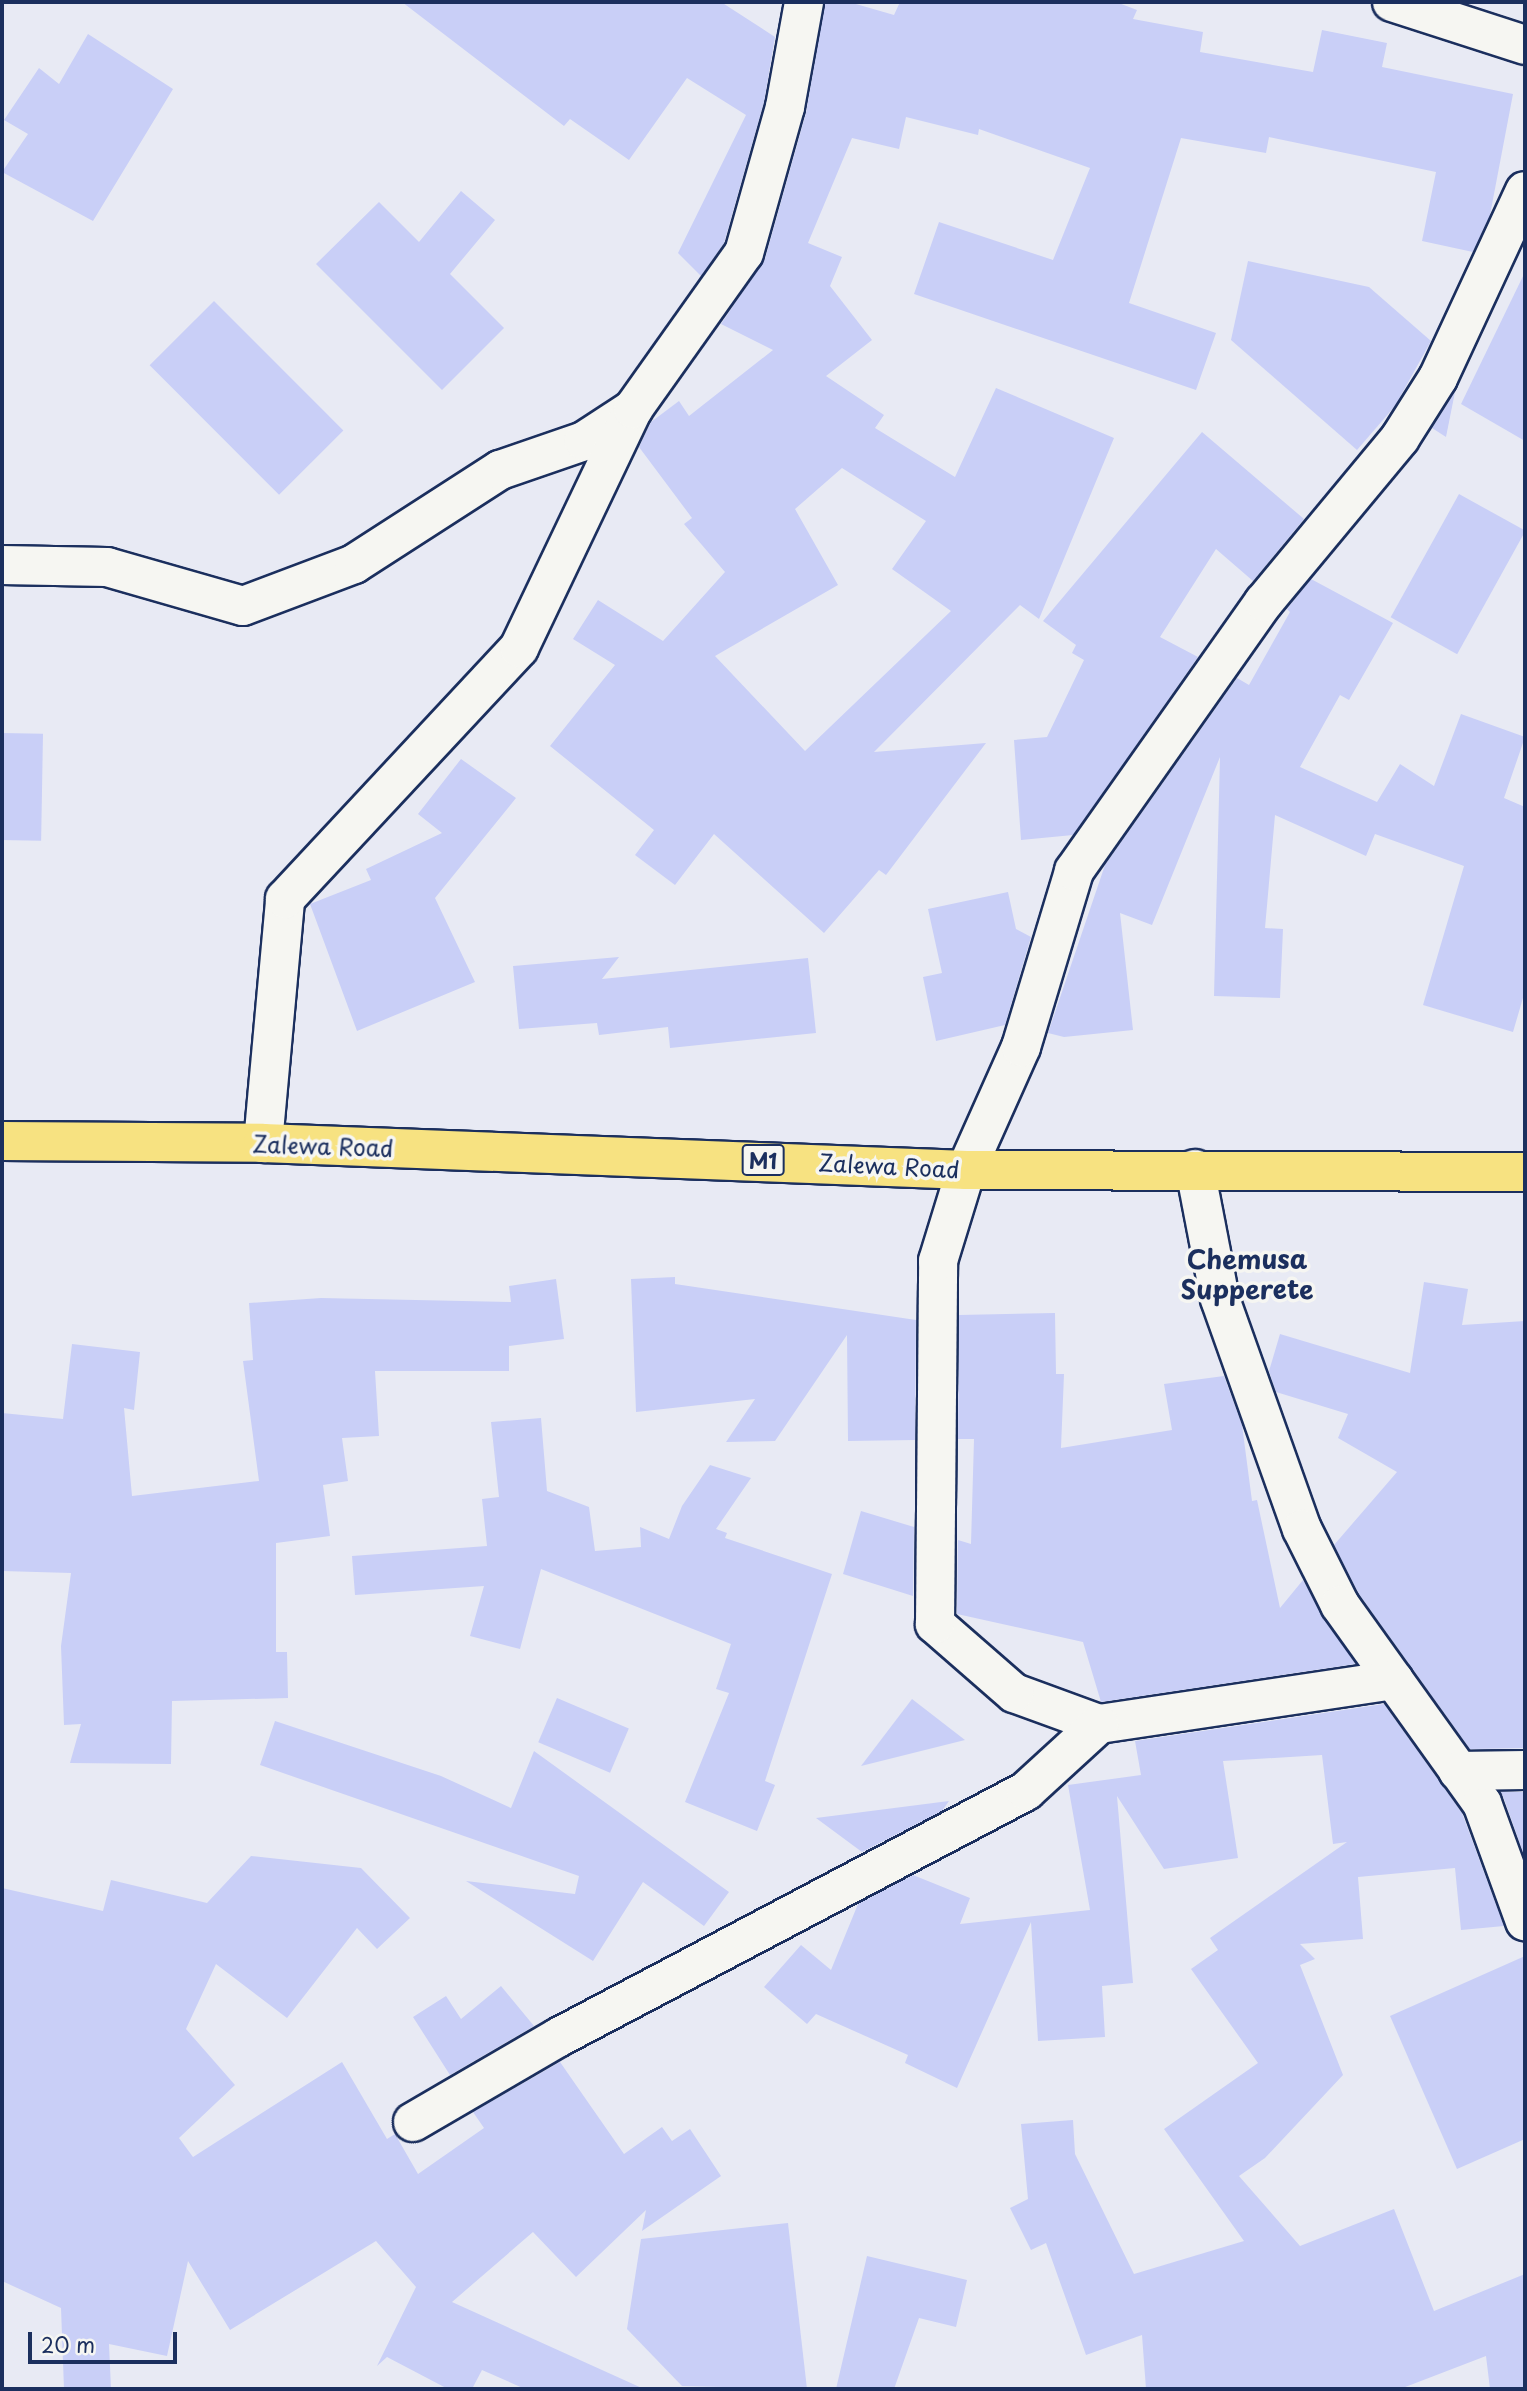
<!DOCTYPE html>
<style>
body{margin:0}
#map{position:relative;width:1527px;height:2391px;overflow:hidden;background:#e8eaf4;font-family:"Playpen Sans",sans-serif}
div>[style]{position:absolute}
.building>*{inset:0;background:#c9cff7;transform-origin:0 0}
.roads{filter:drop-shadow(2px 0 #1b2f5e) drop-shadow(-2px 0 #1b2f5e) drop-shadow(0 2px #1b2f5e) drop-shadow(0 -2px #1b2f5e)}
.street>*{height:38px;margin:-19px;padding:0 19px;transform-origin:19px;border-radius:19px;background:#f6f6f2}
.highway>*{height:38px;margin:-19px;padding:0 19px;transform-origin:19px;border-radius:19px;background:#f7e281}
span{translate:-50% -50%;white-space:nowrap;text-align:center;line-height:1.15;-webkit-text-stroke:7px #f6f6f2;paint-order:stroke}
.shield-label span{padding:2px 5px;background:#f6f6f2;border:2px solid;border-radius:5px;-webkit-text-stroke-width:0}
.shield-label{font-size:21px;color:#1b2f5e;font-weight:700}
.street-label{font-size:23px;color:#1b2f5e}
.quarter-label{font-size:26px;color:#1b2f5e;font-weight:700}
.frame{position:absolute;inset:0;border:4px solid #1b2f5e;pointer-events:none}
.scale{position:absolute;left:28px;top:2332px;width:149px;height:32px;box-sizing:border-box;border:4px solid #1b2f5e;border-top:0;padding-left:9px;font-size:21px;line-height:24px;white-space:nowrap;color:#1b2f5e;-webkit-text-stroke:5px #f6f6f2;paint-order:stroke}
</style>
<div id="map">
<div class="building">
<i style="clip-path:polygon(402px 2px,721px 2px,775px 37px,764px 102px,724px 243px,701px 276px,678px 253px,746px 115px,687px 78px,629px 160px,570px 119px,564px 126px)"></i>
<i style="clip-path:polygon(evenodd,825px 2px,849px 2px,894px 15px,900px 2px,1116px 2px,1137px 10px,1133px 19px,1203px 32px,1200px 52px,1313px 72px,1322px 30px,1387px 43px,1382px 67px,1513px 94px,1490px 215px,1473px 252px,1422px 241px,1436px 172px,1269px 137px,1266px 153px,1181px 138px,1129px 303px,1216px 333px,1196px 390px,914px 294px,939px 222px,1053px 260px,1090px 168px,979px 129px,978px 135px,906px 117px,899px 149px,852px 138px,808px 243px,842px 257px,830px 286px,872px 340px,826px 376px,884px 415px,875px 428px,955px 477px,996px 388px,1114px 438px,1039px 619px,1020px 605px,874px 752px,986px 743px,886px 875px,879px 870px,824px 933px,714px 834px,675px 885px,635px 855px,654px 830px,550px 746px,615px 665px,573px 639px,598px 600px,663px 641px,725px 572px,684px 524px,692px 518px,639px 447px,651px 422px,679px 401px,689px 416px,773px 350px,721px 324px,765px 259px,806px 113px,825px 2px,842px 468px,926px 521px,892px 569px,951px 611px,805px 751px,715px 656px,838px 585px,795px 509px,842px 468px)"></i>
<i style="clip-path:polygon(88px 34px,173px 89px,93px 221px,2px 172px,28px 134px,4px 120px,39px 68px,59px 84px)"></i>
<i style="clip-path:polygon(461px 191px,495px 220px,450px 274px,504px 328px,442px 390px,316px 264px,379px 202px,419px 242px)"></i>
<i style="clip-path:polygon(1248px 261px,1369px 287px,1431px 341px,1395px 406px,1357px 450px,1231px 340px)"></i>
<i style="clip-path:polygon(1525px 272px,1525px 441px,1461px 404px)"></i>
<i style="left:214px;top:301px;width:183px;height:91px;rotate:45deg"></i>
<i style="clip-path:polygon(1455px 392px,1446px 437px,1432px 428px)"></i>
<i style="clip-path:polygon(1202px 432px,1304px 519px,1253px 581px,1216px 549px,1160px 637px,1198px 657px,1073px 835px,1021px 840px,1014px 740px,1047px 737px,1084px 660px,1072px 653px,1076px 645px,1043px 621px)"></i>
<i style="left:1459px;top:494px;width:76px;height:141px;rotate:29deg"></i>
<i style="clip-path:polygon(1311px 579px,1393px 623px,1349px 700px,1340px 695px,1300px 767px,1377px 802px,1400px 764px,1434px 786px,1461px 714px,1525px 737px,1504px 798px,1525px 807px,1525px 991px,1513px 1032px,1423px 1005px,1464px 866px,1375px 834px,1366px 856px,1275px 815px,1265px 928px,1283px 929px,1280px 998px,1214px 996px,1220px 757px,1152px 925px,1120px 913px,1133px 1030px,1064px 1037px,1048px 1033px,1105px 865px,1237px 678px,1249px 685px,1290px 612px,1287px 609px)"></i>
<i style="left:2px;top:733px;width:41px;height:107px;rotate:1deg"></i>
<i style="clip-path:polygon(461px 759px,516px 798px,435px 898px,475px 982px,357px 1031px,310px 904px,371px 880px,366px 869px,442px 833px,418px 814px)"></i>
<i style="clip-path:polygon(1008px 892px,1016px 929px,1031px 937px,1005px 1025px,936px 1041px,923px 977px,942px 973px,928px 909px)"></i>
<i style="clip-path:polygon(619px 957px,602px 979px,808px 958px,816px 1033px,670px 1048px,668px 1027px,599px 1035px,597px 1023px,519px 1029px,513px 966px)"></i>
<i style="clip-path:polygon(675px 1277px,675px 1284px,916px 1320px,915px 1440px,848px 1441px,847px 1335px,775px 1441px,726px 1442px,755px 1399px,636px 1412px,631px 1279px)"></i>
<i style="clip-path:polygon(556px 1279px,564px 1339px,509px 1346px,509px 1371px,375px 1371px,379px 1436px,342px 1438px,348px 1481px,323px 1485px,330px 1536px,276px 1543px,276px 1652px,287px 1652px,288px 1698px,172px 1701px,171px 1764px,70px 1763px,81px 1724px,64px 1725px,61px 1646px,71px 1573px,2px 1571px,2px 1413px,63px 1419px,72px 1344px,140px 1352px,134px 1410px,124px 1408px,132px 1496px,259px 1481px,243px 1361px,253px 1360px,249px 1303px,321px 1298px,511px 1302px,509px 1286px)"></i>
<i style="clip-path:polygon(1424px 1282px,1468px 1289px,1462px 1325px,1525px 1321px,1525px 1748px,1470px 1749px,1359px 1594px,1334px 1545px,1397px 1472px,1338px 1438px,1348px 1414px,1276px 1392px,1269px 1371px,1280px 1334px,1410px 1373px)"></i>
<i style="clip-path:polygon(1055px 1313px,1056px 1374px,1064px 1374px,1061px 1448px,1172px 1430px,1164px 1384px,1224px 1376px,1242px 1425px,1252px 1501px,1257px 1500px,1280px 1608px,1303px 1580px,1355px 1664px,1101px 1702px,1083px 1642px,957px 1614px,958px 1540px,971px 1544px,974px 1439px,958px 1439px,959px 1315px)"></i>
<i style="clip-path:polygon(541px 1418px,547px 1491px,589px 1507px,595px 1551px,641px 1547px,640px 1527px,669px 1539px,682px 1506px,710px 1465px,751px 1478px,716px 1529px,727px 1533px,725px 1538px,832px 1574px,765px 1781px,775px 1785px,757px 1831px,685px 1802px,729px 1693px,716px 1689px,731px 1644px,541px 1569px,520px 1649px,470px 1636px,484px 1586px,355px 1595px,352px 1556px,487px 1546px,482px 1499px,499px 1497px,491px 1422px)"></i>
<i style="clip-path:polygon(861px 1511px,914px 1527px,913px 1596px,843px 1574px)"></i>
<i style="left:557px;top:1698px;width:78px;height:48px;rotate:23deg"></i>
<i style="clip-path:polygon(912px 1699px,965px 1740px,861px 1766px)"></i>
<i style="clip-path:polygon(1384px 1704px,1462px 1813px,1504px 1926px,1461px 1930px,1455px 1868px,1358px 1877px,1363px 1939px,1300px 1944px,1315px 1959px,1300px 1965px,1343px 2075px,1265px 2158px,1239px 2176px,1300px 2246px,1394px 2209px,1434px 2311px,1525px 2274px,1525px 2389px,1490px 2389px,1486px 2356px,1400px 2389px,1146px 2389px,1142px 2335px,1086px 2355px,1046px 2243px,1031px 2250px,1010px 2208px,1028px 2199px,1021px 2124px,1073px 2120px,1075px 2154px,1134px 2274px,1244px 2241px,1164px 2129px,1258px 2063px,1191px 1969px,1218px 1950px,1210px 1938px,1347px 1842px,1333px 1844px,1322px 1755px,1223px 1761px,1238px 1858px,1164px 1869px,1117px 1796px,1133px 1983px,1102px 1986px,1105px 2037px,1038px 2041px,1031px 1922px,957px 2088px,905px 2063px,908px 2055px,816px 2014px,807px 2024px,764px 1987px,801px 1945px,831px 1970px,858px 1904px,913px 1875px,970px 1898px,960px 1924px,1090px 1910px,1068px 1785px,1141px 1775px,1135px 1741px)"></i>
<i style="clip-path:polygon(275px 1721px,441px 1776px,511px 1808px,534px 1751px,729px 1892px,704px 1926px,643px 1882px,593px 1961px,466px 1881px,575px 1894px,579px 1876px,260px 1765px)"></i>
<i style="clip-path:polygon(1501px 1792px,1525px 1792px,1525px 1858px,1503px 1796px)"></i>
<i style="clip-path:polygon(949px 1801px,942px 1811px,862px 1852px,816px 1818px)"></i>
<i style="clip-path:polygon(251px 1856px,361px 1868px,410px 1918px,377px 1949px,357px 1928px,287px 2018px,216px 1964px,186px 2029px,235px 2085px,179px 2138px,193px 2157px,342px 2062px,387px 2139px,395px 2134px,418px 2174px,484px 2128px,473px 2112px,560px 2062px,624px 2154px,662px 2127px,672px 2141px,690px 2129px,721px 2176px,642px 2231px,646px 2210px,576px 2277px,533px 2232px,452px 2302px,644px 2389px,525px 2389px,482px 2370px,472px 2389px,448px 2389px,387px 2357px,377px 2366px,416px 2287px,376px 2241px,230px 2330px,188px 2261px,167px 2356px,109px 2344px,111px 2389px,64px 2389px,61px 2308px,2px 2281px,2px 1888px,103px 1911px,111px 1880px,207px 1903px)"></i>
<i style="clip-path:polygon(1525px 1956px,1525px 2139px,1457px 2169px,1390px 2016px)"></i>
<i style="clip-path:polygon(501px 1986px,534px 2026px,450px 2075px,413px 2017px,446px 1996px,461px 2019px)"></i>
<i style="clip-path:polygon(788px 2223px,807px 2389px,682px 2386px,627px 2329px,641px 2239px)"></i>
<i style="clip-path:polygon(867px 2256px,967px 2280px,956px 2327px,919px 2318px,894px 2389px,836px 2389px)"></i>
</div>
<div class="roads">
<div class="street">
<i style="left:1392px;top:2px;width:140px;rotate:17.9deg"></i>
<i style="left:2px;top:565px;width:105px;rotate:1.1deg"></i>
<i style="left:107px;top:567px;width:141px;rotate:16deg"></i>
<i style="left:243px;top:606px;width:119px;rotate:-20.7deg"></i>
<i style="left:354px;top:564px;width:174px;rotate:-32.8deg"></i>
<i style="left:500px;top:470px;width:89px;rotate:-19deg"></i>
<i style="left:584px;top:441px;width:59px;rotate:-33.1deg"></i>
<i style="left:263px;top:1143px;width:245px;rotate:-84.8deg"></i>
<i style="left:285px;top:899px;width:343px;rotate:-47deg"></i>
<i style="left:519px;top:648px;width:265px;rotate:-64.5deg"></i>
<i style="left:633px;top:409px;width:191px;rotate:-54.6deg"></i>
<i style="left:744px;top:253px;width:152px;rotate:-74.3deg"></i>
<i style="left:785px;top:107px;width:107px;rotate:-79.7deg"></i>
<i style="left:1195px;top:1169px;width:132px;rotate:79.1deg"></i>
<i style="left:1220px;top:1299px;width:244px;rotate:70.4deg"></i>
<i style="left:1302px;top:1529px;width:85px;rotate:63.4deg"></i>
<i style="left:1340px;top:1605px;width:244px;rotate:54.4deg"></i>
<i style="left:1482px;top:1803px;width:126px;rotate:70deg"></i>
<i style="left:1394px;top:1680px;width:298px;rotate:171.5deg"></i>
<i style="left:1099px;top:1724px;width:90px;rotate:-160deg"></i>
<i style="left:1014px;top:1693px;width:105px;rotate:-138.9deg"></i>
<i style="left:935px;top:1624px;width:363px;rotate:-89.5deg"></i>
<i style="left:938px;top:1261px;width:95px;rotate:-72.9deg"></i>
<i style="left:966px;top:1170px;width:135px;rotate:-65.9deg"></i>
<i style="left:1021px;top:1047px;width:184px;rotate:-73.2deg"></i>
<i style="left:1074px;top:871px;width:329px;rotate:-54.8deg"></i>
<i style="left:1264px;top:602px;width:213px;rotate:-50.3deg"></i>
<i style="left:1400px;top:438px;width:71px;rotate:-57.7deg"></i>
<i style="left:1438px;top:378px;width:206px;rotate:-65.1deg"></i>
<i style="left:1458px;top:1771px;width:67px;rotate:-0.9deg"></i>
<i style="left:413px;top:2122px;width:169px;rotate:-30.2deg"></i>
<i style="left:559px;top:2037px;width:528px;rotate:-27.78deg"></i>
<i style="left:1026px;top:1791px;width:99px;rotate:-42.5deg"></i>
</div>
<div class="highway">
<i style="left:2px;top:1141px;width:261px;rotate:0.4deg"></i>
<i style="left:263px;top:1143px;width:704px;rotate:2.2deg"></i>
<i style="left:966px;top:1170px;width:559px;rotate:0.2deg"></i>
</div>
</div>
<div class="shield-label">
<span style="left:763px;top:1160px">M1</span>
</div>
<div class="street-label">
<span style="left:323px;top:1146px;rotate:2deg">Zalewa Road</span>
<span style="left:889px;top:1166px;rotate:3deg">Zalewa Road</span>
</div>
<div class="quarter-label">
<span style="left:1247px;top:1274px">Chemusa<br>Supperete</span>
</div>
<div class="frame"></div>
<div class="scale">20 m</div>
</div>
